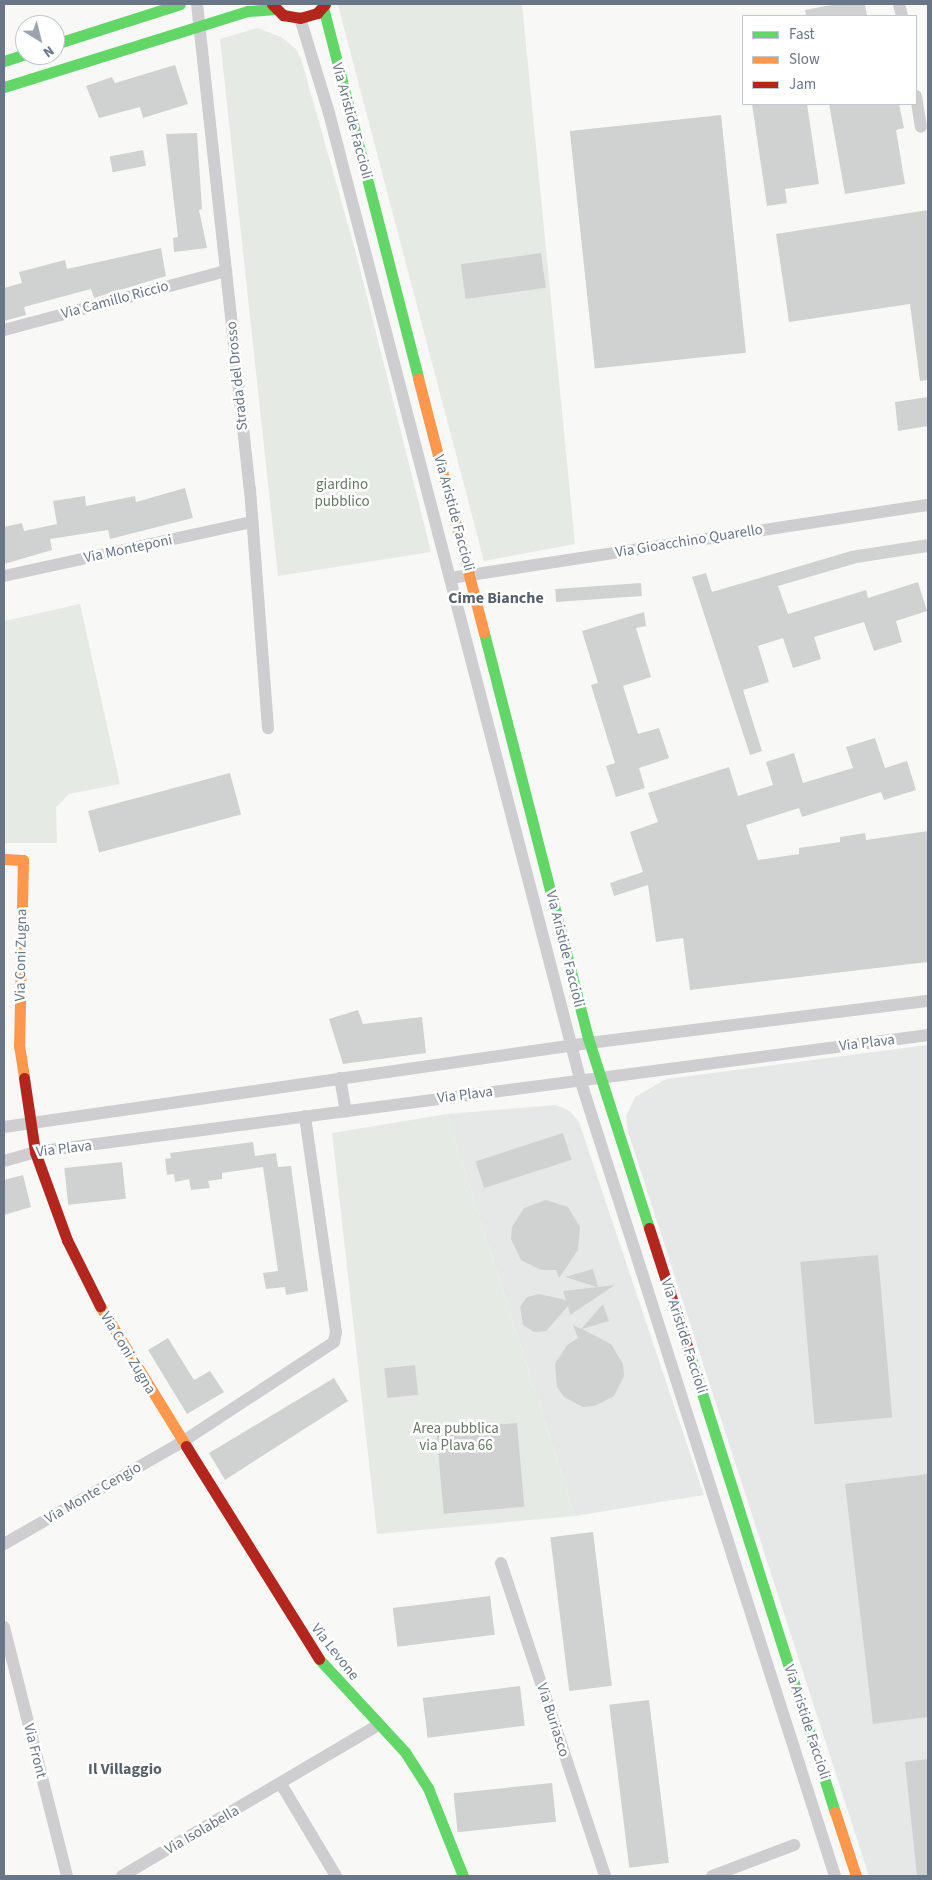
<!DOCTYPE html>
<style>
body{margin:0}
#map{position:relative;width:932px;height:1880px;overflow:hidden;background:#f8f8f7;font-family:"Source Sans 3",sans-serif}
div>[style]{position:absolute}
.built>*{inset:0;background:#e6e8e8}
.green>*{inset:0;background:#e6eae4}
.building>*{inset:0;background:#d0d2d2;transform-origin:0 0}
.street>*{height:12px;margin:-6px;padding:0 6px;transform-origin:6px;border-radius:6px;background:#ceced0}
.fast>*{height:11px;margin:-5.5px;padding:0 5.5px;transform-origin:5.5px;border-radius:5.5px;background:#63d668}
.slow>*{height:11px;margin:-5.5px;padding:0 5.5px;transform-origin:5.5px;border-radius:5.5px;background:#ff974d}
.jam>*{height:11px;margin:-5.5px;padding:0 5.5px;transform-origin:5.5px;border-radius:5.5px;background:#b3261e}
span{translate:-50% -50%;white-space:nowrap;text-align:center;line-height:1.15;-webkit-text-stroke:5px #fff;paint-order:stroke}
.street-label{font-size:15px;color:#687687}
.park-label{font-size:15px;color:#657963}
.neighbourhood-label{font-size:16px;color:#56606c;font-weight:700}
.frame{position:absolute;inset:0;border:5px solid #687687;pointer-events:none}
.legend{position:absolute;left:742px;top:15px;width:175px;height:90px;box-sizing:border-box;background:#fff;border:1px solid #c3c8cf;margin:0;padding:6px 9px;list-style:none;font-size:15px;color:#687687}
.legend li{display:flex;align-items:center;gap:10px;height:25px}
.legend b{width:25px;border:1px solid #c3c8cf}
.north{position:absolute;left:15px;top:15px;width:50px;height:50px;box-sizing:border-box;background:#fff;border:1px solid #c3c8cf;border-radius:50%;rotate:144deg;font-size:14px;font-weight:700;line-height:20px;text-align:center;color:#687687}
.north::after{content:'';display:block;margin:auto;width:18px;height:22px;background:#9aa4ae;clip-path:polygon(50% 0,100% 100%,50% 72%,0 100%)}
</style>
<div id="map">
<div class="built">
<i style="clip-path:polygon(928px 1045px,928px 1876px,869px 1876px,628px 1132px,626px 1116px,635px 1097px,666px 1079px)"></i>
<i style="clip-path:polygon(556px 1105px,570px 1111px,579px 1122px,704px 1495px,575px 1516px,447px 1114px)"></i>
</div>
<div class="green">
<i style="clip-path:polygon(522px 4px,575px 544px,484px 561px,338px 5px)"></i>
<i style="clip-path:polygon(257px 28px,281px 37px,296px 49px,301px 59px,356px 253px,431px 552px,278px 576px,220px 39px)"></i>
<i style="clip-path:polygon(80px 604px,120px 784px,69px 794px,56px 807px,57px 843px,4px 843px,4px 621px)"></i>
<i style="clip-path:polygon(447px 1114px,575px 1516px,377px 1534px,332px 1133px)"></i>
</div>
<div class="building">
<i style="clip-path:polygon(836px 4px,865px 4px,867px 16px,806px 16px,805px 10px)"></i>
<i style="clip-path:polygon(175px 65px,188px 104px,143px 118px,140px 107px,99px 118px,86px 86px,112px 77px,115px 83px)"></i>
<i style="clip-path:polygon(752px 104px,807px 104px,819px 184px,785px 189px,787px 203px,767px 206px)"></i>
<i style="clip-path:polygon(829px 104px,899px 104px,904px 128px,896px 130px,905px 184px,845px 194px)"></i>
<i style="left:721px;top:115px;width:239px;height:152px;rotate:84deg"></i>
<i style="clip-path:polygon(197px 133px,202px 209px,199px 210px,207px 248px,174px 252px,173px 238px,178px 237px,166px 134px)"></i>
<i style="left:143px;top:150px;width:16px;height:34px;rotate:79deg"></i>
<i style="clip-path:polygon(928px 210px,928px 380px,920px 381px,910px 304px,789px 322px,776px 234px)"></i>
<i style="clip-path:polygon(161px 248px,166px 276px,94px 298px,91px 289px,24px 307px,26px 315px,4px 321px,4px 288px,22px 283px,19px 272px,65px 260px,67px 269px)"></i>
<i style="left:541px;top:253px;width:35px;height:81px;rotate:82deg"></i>
<i style="clip-path:polygon(928px 397px,928px 426px,898px 431px,895px 402px)"></i>
<i style="clip-path:polygon(185px 488px,193px 518px,110px 539px,108px 530px,50px 539px,52px 550px,4px 564px,4px 527px,22px 523px,24px 531px,57px 524px,53px 501px,85px 496px,86px 506px,135px 496px,136px 502px)"></i>
<i style="clip-path:polygon(928px 539px,928px 552px,857px 563px,778px 586px,788px 614px,866px 590px,868px 598px,918px 582px,927px 611px,896px 621px,902px 642px,874px 651px,864px 622px,814px 637px,821px 659px,793px 668px,783px 638px,758px 646px,769px 682px,743px 690px,762px 751px,750px 755px,692px 577px,706px 573px,712px 592px,851px 551px)"></i>
<i style="left:641px;top:583px;width:13px;height:86px;rotate:86deg"></i>
<i style="clip-path:polygon(644px 612px,646px 626px,636px 628px,651px 677px,623px 686px,638px 734px,659px 728px,669px 758px,639px 768px,645px 788px,616px 797px,606px 766px,615px 763px,591px 685px,598px 683px,582px 631px)"></i>
<i style="clip-path:polygon(875px 738px,885px 768px,907px 761px,916px 790px,884px 800px,881px 792px,802px 817px,799px 808px,746px 825px,758px 860px,799px 854px,799px 848px,840px 842px,840px 837px,865px 833px,866px 840px,928px 831px,928px 962px,690px 990px,683px 938px,656px 942px,648px 885px,614px 896px,610px 883px,643px 872px,630px 832px,658px 822px,648px 793px,729px 767px,738px 796px,773px 785px,766px 762px,794px 753px,803px 783px,853px 768px,846px 747px)"></i>
<i style="left:230px;top:773px;width:43px;height:147px;rotate:75deg"></i>
<i style="clip-path:polygon(358px 1010px,363px 1024px,422px 1017px,426px 1053px,343px 1064px,329px 1019px)"></i>
<i style="left:563px;top:1133px;width:28px;height:92px;rotate:72deg"></i>
<i style="clip-path:polygon(253px 1142px,255px 1156px,276px 1153px,278px 1167px,291px 1166px,308px 1291px,286px 1295px,285px 1287px,266px 1289px,263px 1273px,278px 1271px,263px 1167px,222px 1173px,222px 1179px,208px 1181px,210px 1188px,191px 1190px,189px 1179px,175px 1182px,174px 1174px,167px 1175px,165px 1159px,171px 1158px,170px 1153px)"></i>
<i style="left:122px;top:1162px;width:37px;height:58px;rotate:84deg"></i>
<i style="clip-path:polygon(23px 1175px,31px 1207px,4px 1215px,4px 1180px)"></i>
<i style="clip-path:polygon(546px 1200px,568px 1207px,580px 1227px,578px 1250px,559px 1278px,556px 1270px,541px 1270px,521px 1260px,511px 1239px,512px 1227px,524px 1208px)"></i>
<i style="left:878px;top:1255px;width:163px;height:78px;rotate:85deg"></i>
<i style="clip-path:polygon(593px 1269px,598px 1287px,615px 1285px,570px 1315px,568px 1306px,546px 1331px,534px 1332px,523px 1325px,520px 1307px,527px 1297px,539px 1294px,566px 1300px,563px 1291px,597px 1287px,565px 1277px)"></i>
<i style="clip-path:polygon(603px 1304px,609px 1321px,582px 1329px,611px 1344px,623px 1364px,624px 1376px,614px 1396px,595px 1406px,583px 1407px,564px 1397px,557px 1387px,555px 1364px,567px 1345px,578px 1338px,573px 1325px,581px 1329px)"></i>
<i style="clip-path:polygon(168px 1338px,194px 1380px,210px 1371px,224px 1392px,187px 1414px,148px 1350px)"></i>
<i style="left:415px;top:1365px;width:30px;height:31px;rotate:84deg"></i>
<i style="clip-path:polygon(334px 1378px,348px 1401px,225px 1480px,209px 1453px)"></i>
<i style="left:517px;top:1423px;width:84px;height:81px;rotate:85deg"></i>
<i style="clip-path:polygon(928px 1474px,928px 1717px,873px 1724px,845px 1484px)"></i>
<i style="left:593px;top:1532px;width:155px;height:43px;rotate:83deg"></i>
<i style="left:490px;top:1596px;width:39px;height:98px;rotate:83deg"></i>
<i style="left:520px;top:1686px;width:40px;height:98px;rotate:83deg"></i>
<i style="left:649px;top:1700px;width:164px;height:40px;rotate:83deg"></i>
<i style="clip-path:polygon(928px 1759px,928px 1876px,917px 1876px,905px 1762px)"></i>
<i style="left:552px;top:1783px;width:39px;height:99px;rotate:84deg"></i>
</div>
<div class="street">
<i style="left:197px;top:4px;width:488px;rotate:83.8deg"></i>
<i style="left:250px;top:489px;width:240px;rotate:85.7deg"></i>
<i style="left:899px;top:4px;width:12px;rotate:76deg"></i>
<i style="left:300px;top:18px;width:99px;rotate:73deg"></i>
<i style="left:329px;top:113px;width:998px;rotate:75.43deg"></i>
<i style="left:580px;top:1079px;width:837px;rotate:72.26deg"></i>
<i style="left:916px;top:96px;width:31px;rotate:81deg"></i>
<i style="left:4px;top:330px;width:230px;rotate:-14.9deg"></i>
<i style="left:4px;top:576px;width:254px;rotate:-12.3deg"></i>
<i style="left:450px;top:578px;width:484px;rotate:-8.7deg"></i>
<i style="left:340px;top:1078px;width:34px;rotate:80deg"></i>
<i style="left:4px;top:1127px;width:591px;rotate:-8.17deg"></i>
<i style="left:589px;top:1043px;width:342px;rotate:-7.1deg"></i>
<i style="left:4px;top:1161px;width:32px;rotate:-16deg"></i>
<i style="left:35px;top:1152px;width:901px;rotate:-7.46deg"></i>
<i style="left:4px;top:1544px;width:205px;rotate:-29.8deg"></i>
<i style="left:182px;top:1442px;width:182px;rotate:-33.3deg"></i>
<i style="left:334px;top:1342px;width:10px;rotate:-79deg"></i>
<i style="left:336px;top:1332px;width:218px;rotate:-98.2deg"></i>
<i style="left:501px;top:1563px;width:330px;rotate:71.6deg"></i>
<i style="left:4px;top:1627px;width:257px;rotate:75.8deg"></i>
<i style="left:281px;top:1784px;width:107px;rotate:59.1deg"></i>
<i style="left:122px;top:1876px;width:297px;rotate:-30.5deg"></i>
<i style="left:712px;top:1876px;width:88px;rotate:-20.7deg"></i>
</div>
<div class="fast">
<i style="left:323px;top:7px;width:383px;rotate:75.6deg"></i>
<i style="left:55px;top:44px;width:131px;rotate:-17.7deg"></i>
<i style="left:4px;top:61px;width:22px;rotate:-18deg"></i>
<i style="left:4px;top:87px;width:256px;rotate:-17.3deg"></i>
<i style="left:248px;top:11px;width:28px;rotate:-4deg"></i>
<i style="left:484px;top:633px;width:418px;rotate:75.6deg"></i>
<i style="left:588px;top:1038px;width:200px;rotate:72.2deg"></i>
<i style="left:688px;top:1349px;width:486px;rotate:72.4deg"></i>
<i style="left:319px;top:1659px;width:127px;rotate:47.2deg"></i>
<i style="left:405px;top:1752px;width:43px;rotate:57.4deg"></i>
<i style="left:428px;top:1788px;width:95px;rotate:68.3deg"></i>
</div>
<div class="slow">
<i style="left:418px;top:378px;width:263px;rotate:75.5deg"></i>
<i style="left:4px;top:859px;width:19px;rotate:3deg"></i>
<i style="left:23px;top:860px;width:185px;rotate:91.2deg"></i>
<i style="left:19px;top:1045px;width:33px;rotate:81deg"></i>
<i style="left:100px;top:1306px;width:164px;rotate:58.4deg"></i>
<i style="left:835px;top:1812px;width:67px;rotate:71.8deg"></i>
</div>
<div class="jam">
<i style="left:272px;top:4px;width:16px;rotate:45deg"></i>
<i style="left:283px;top:15px;width:17px;rotate:10deg"></i>
<i style="left:300px;top:18px;width:18px;rotate:-16deg"></i>
<i style="left:317px;top:13px;width:12px;rotate:-48deg"></i>
<i style="left:24px;top:1078px;width:75px;rotate:81.5deg"></i>
<i style="left:35px;top:1152px;width:94px;rotate:70deg"></i>
<i style="left:67px;top:1240px;width:74px;rotate:63.4deg"></i>
<i style="left:649px;top:1228px;width:127px;rotate:72.1deg"></i>
<i style="left:186px;top:1446px;width:251px;rotate:58deg"></i>
</div>
<div class="street-label">
<span style="left:352px;top:121px;rotate:75deg">Via Aristide Faccioli</span>
<span style="left:115px;top:300px;rotate:-15deg">Via Camillo Riccio</span>
<span style="left:237px;top:376px;rotate:-96deg">Strada del Drosso</span>
<span style="left:454px;top:513px;rotate:75deg">Via Aristide Faccioli</span>
<span style="left:689px;top:541px;rotate:-9deg">Via Gioacchino Quarello</span>
<span style="left:128px;top:549px;rotate:-12deg">Via Monteponi</span>
<span style="left:565px;top:949px;rotate:76deg">Via Aristide Faccioli</span>
<span style="left:21px;top:955px;rotate:-89deg">Via Coni Zugna</span>
<span style="left:867px;top:1043px;rotate:-7deg">Via Plava</span>
<span style="left:465px;top:1095px;rotate:-7deg">Via Plava</span>
<span style="left:64px;top:1149px;rotate:-7deg">Via Plava</span>
<span style="left:684px;top:1336px;rotate:72deg">Via Aristide Faccioli</span>
<span style="left:128px;top:1353px;rotate:59deg">Via Coni Zugna</span>
<span style="left:93px;top:1493px;rotate:-30deg">Via Monte Cengio</span>
<span style="left:335px;top:1652px;rotate:52deg">Via Levone</span>
<span style="left:553px;top:1720px;rotate:72deg">Via Buriasco</span>
<span style="left:807px;top:1722px;rotate:72deg">Via Aristide Faccioli</span>
<span style="left:35px;top:1751px;rotate:76deg">Via Front</span>
<span style="left:202px;top:1830px;rotate:-30deg">Via Isolabella</span>
</div>
<div class="park-label">
<span style="left:342px;top:493px">giardino<br>pubblico</span>
<span style="left:456px;top:1437px">Area pubblica<br>via Plava 66</span>
</div>
<div class="neighbourhood-label">
<span style="left:496px;top:598px">Cime Bianche</span>
<span style="left:125px;top:1769px">Il Villaggio</span>
</div>
<div class="frame"></div>
<ul class="legend">
<li><b style="height:6px;background:#63d668"></b>Fast</li>
<li><b style="height:6px;background:#ff974d"></b>Slow</li>
<li><b style="height:6px;background:#b3261e"></b>Jam</li>
</ul>
<div class="north">N</div>
</div>
